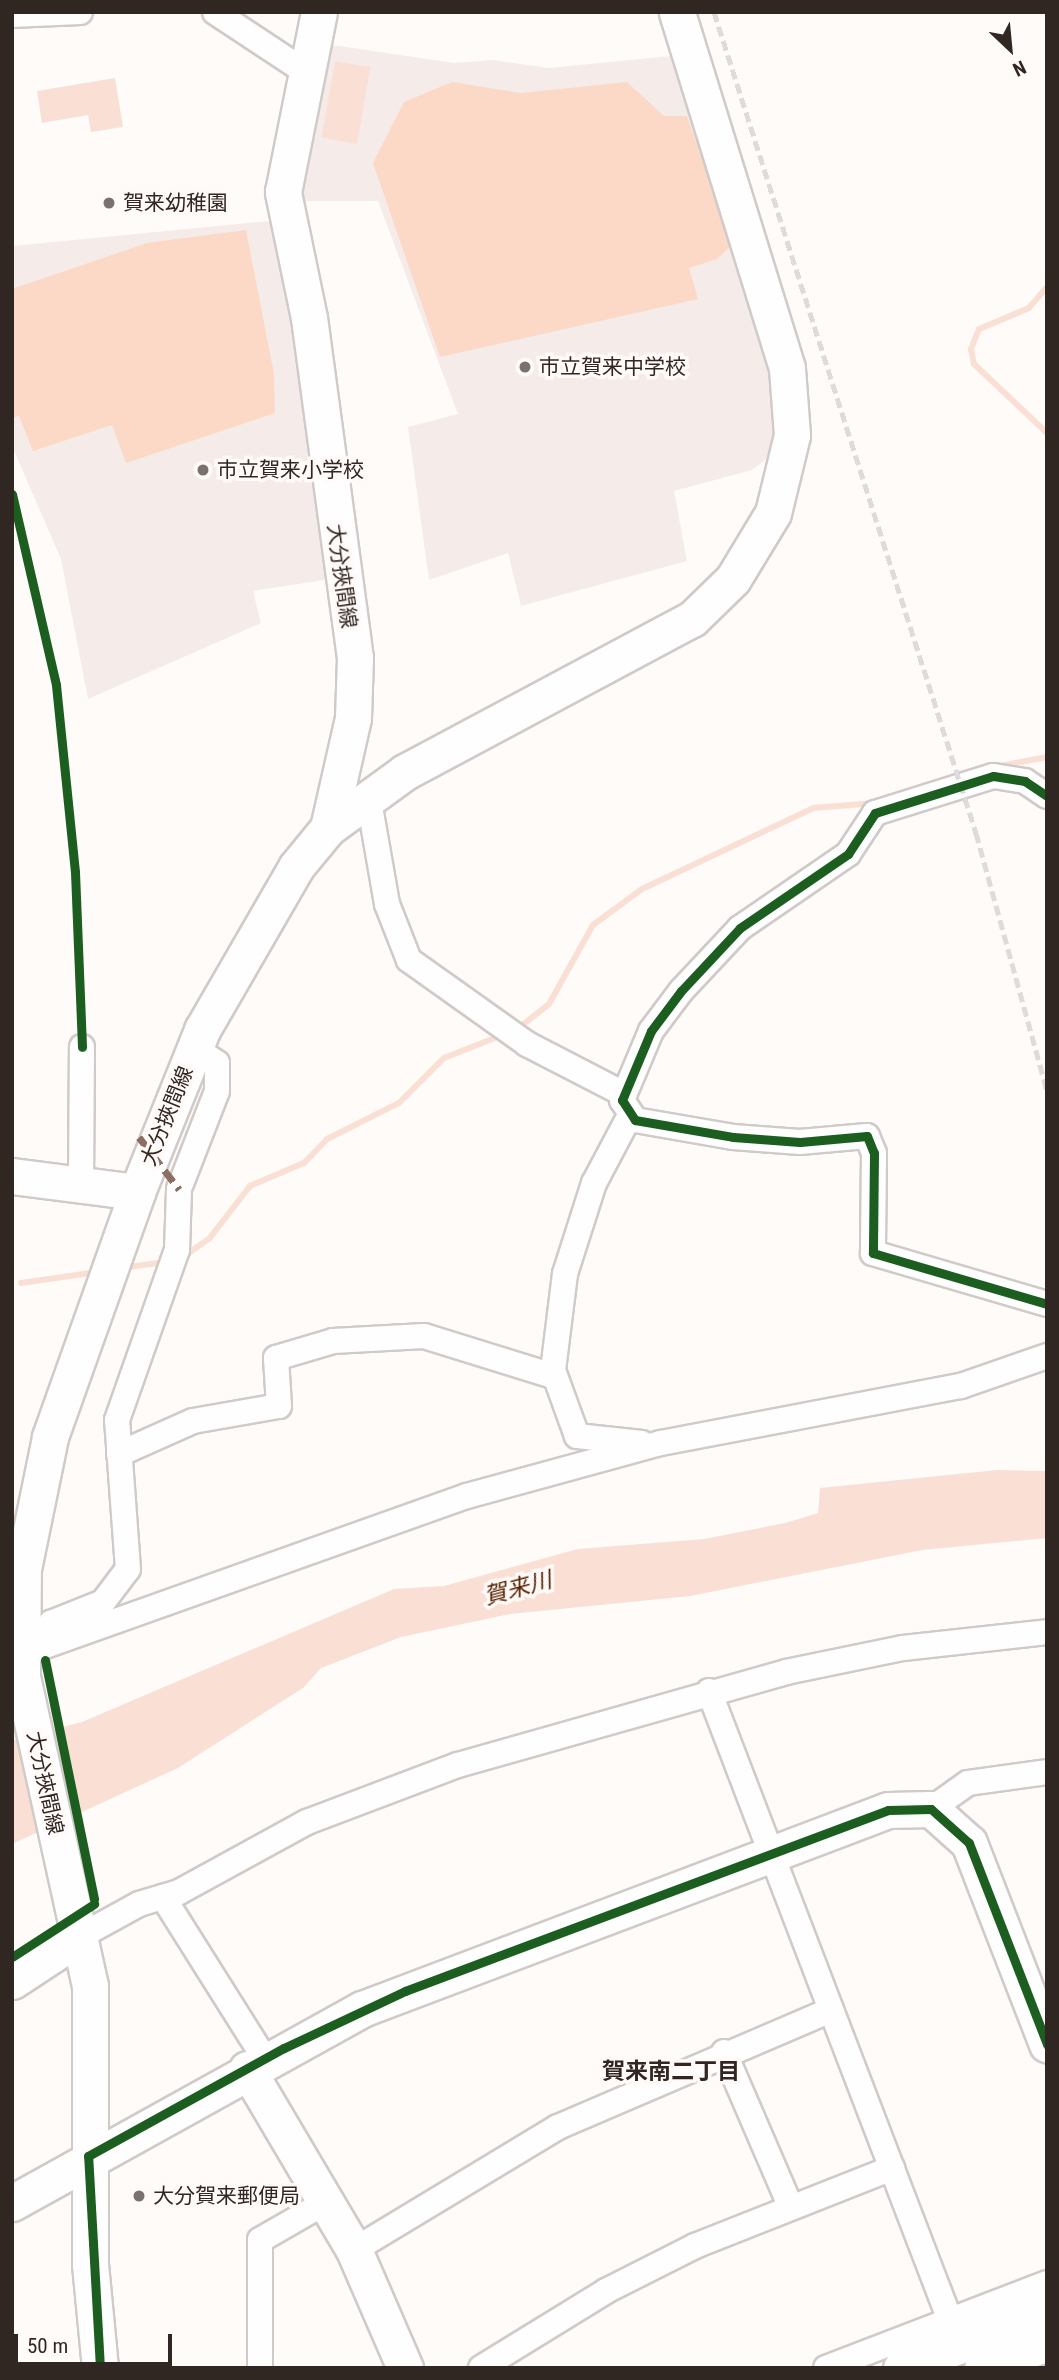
<!DOCTYPE html>
<meta charset="utf-8">
<style>
body{margin:0}
#map{position:relative;width:1059px;height:2380px;overflow:hidden;background:#fefbf9;font-family:"Roboto Condensed","Noto Sans JP",sans-serif}
div>[style]{position:absolute}
.built>*{inset:0;background:#f5ece9}
.green>*{inset:0;background:#fcd8c6}
.water>*{inset:0;background:#fae0d4;transform-origin:0 0}
.stream>*{height:6px;margin:-3px;padding:0 3px;transform-origin:3px;border-radius:3px;background:#fae0d4}
.roads{filter:drop-shadow(2px 0 #d0cac8) drop-shadow(-2px 0 #d0cac8) drop-shadow(0 2px #d0cac8) drop-shadow(0 -2px #d0cac8)}
.street>*{height:24px;margin:-12px;padding:0 12px;transform-origin:12px;border-radius:12px;background:#fffefe}
.secondary>*{height:35px;margin:-17.5px;padding:0 17.5px;transform-origin:17.5px;border-radius:17.5px;background:#fffefe}
.rail>*{height:5px;margin-top:-2.5px;transform-origin:0;background:repeating-linear-gradient(90deg,#dddcda 0 10px,transparent 0 15px)}
.quiet>*{height:7px;margin-top:-3.5px;transform-origin:0;background:repeating-linear-gradient(90deg,#8d6e63 0 14px,transparent 0 21px)}
.cycleway>*{height:9px;margin:-4.5px;padding:0 4.5px;transform-origin:4.5px;border-radius:4.5px;background:#1b5e20}
.dots>*{width:19px;height:19px;translate:-50% -50%;box-sizing:border-box;border:4px solid #fffaf8;border-radius:50%}
span{translate:-50% -50%;white-space:nowrap;text-align:center;line-height:1.15;-webkit-text-stroke:7px #fffaf8;paint-order:stroke}
.poi-label{font-size:21px;color:#302723}
.left{translate:0 -50%;text-align:left}
.street-label{font-size:21px;color:#302723}
.water-label{font-size:23px;color:#562102;font-style:italic}
.neighbourhood-label{font-size:23px;color:#302723;font-weight:700}
.frame{position:absolute;inset:0;border:14px solid #302723;pointer-events:none}
.north{position:absolute;left:975px;top:14px;width:70px;height:70px;-webkit-text-stroke:5px #fffaf8;paint-order:stroke;rotate:154deg;font-size:19px;font-weight:700;line-height:28px;text-align:center;color:#302723}
.north::after{content:'';display:block;margin:auto;width:24px;height:32px;background:#302723;clip-path:polygon(50% 0,100% 100%,50% 72%,0 100%)}
.scale{position:absolute;left:14px;top:2334px;width:158px;height:32px;box-sizing:border-box;border:4px solid #302723;border-top:0;padding-left:9px;font-size:21px;line-height:24px;white-space:nowrap;color:#302723;-webkit-text-stroke:5px #fffaf8;paint-order:stroke}
</style>
<div id="map">
<div class="built">
<i style="clip-path:polygon(326px 44px,454px 63px,492px 60px,549px 68px,671px 56px,772px 361px,778px 413px,770px 456px,752px 470px,674px 491px,687px 561px,521px 606px,508px 553px,429px 580px,408px 427px,458px 414px,378px 201px,298px 201px)"></i>
<i style="clip-path:polygon(269px 221px,306px 396px,331px 579px,253px 591px,261px 623px,88px 699px,61px 559px,12px 446px,12px 246px)"></i>
</div>
<div class="green">
<i style="clip-path:polygon(452px 82px,521px 93px,627px 82px,664px 116px,687px 116px,732px 245px,717px 259px,689px 268px,698px 299px,440px 357px,373px 163px,404px 102px)"></i>
<i style="clip-path:polygon(246px 230px,274px 374px,275px 413px,126px 463px,112px 425px,33px 451px,19px 416px,12px 418px,12px 289px,147px 243px)"></i>
</div>
<div class="water">
<i style="left:335px;top:61px;width:36px;height:78px;rotate:10deg"></i>
<i style="clip-path:polygon(115px 78px,123px 127px,91px 132px,88px 115px,42px 123px,37px 91px)"></i>
<i style="clip-path:polygon(997px 1470px,1047px 1471px,1047px 1538px,922px 1550px,690px 1596px,510px 1614px,401px 1637px,321px 1668px,303px 1688px,178px 1768px,12px 1844px,12px 1740px,82px 1722px,394px 1589px,444px 1586px,578px 1549px,704px 1539px,785px 1523px,818px 1513px,820px 1488px)"></i>
</div>
<div class="stream">
<i style="left:1047px;top:287px;width:28px;rotate:131deg"></i>
<i style="left:1029px;top:308px;width:54px;rotate:157.2deg"></i>
<i style="left:979px;top:329px;width:22px;rotate:112deg"></i>
<i style="left:971px;top:349px;width:15px;rotate:79deg"></i>
<i style="left:974px;top:364px;width:100px;rotate:43.4deg"></i>
<i style="left:994px;top:767px;width:54px;rotate:-10.7deg"></i>
<i style="left:516px;top:1030px;width:42px;rotate:-38.2deg"></i>
<i style="left:549px;top:1004px;width:90px;rotate:-60.9deg"></i>
<i style="left:593px;top:925px;width:61px;rotate:-36.3deg"></i>
<i style="left:642px;top:889px;width:189px;rotate:-25.3deg"></i>
<i style="left:813px;top:808px;width:63px;rotate:-4.5deg"></i>
<i style="left:183px;top:1257px;width:32px;rotate:-35deg"></i>
<i style="left:209px;top:1239px;width:67px;rotate:-52.3deg"></i>
<i style="left:250px;top:1186px;width:59px;rotate:-23.1deg"></i>
<i style="left:304px;top:1163px;width:33px;rotate:-46deg"></i>
<i style="left:327px;top:1139px;width:80px;rotate:-26.6deg"></i>
<i style="left:399px;top:1103px;width:64px;rotate:-45deg"></i>
<i style="left:444px;top:1058px;width:62px;rotate:-21.6deg"></i>
<i style="left:121px;top:1268px;width:45px;rotate:-7.6deg"></i>
<i style="left:21px;top:1283px;width:77px;rotate:-8.2deg"></i>
</div>
<div class="roads">
<div class="street">
<i style="left:215px;top:12px;width:110px;rotate:33.5deg"></i>
<i style="left:12px;top:15px;width:68px;rotate:-2.5deg"></i>
<i style="left:368px;top:795px;width:111px;rotate:80.1deg"></i>
<i style="left:387px;top:904px;width:60px;rotate:68.6deg"></i>
<i style="left:409px;top:960px;width:145px;rotate:35.4deg"></i>
<i style="left:527px;top:1044px;width:107px;rotate:27.3deg"></i>
<i style="left:1047px;top:796px;width:27px;rotate:-146deg"></i>
<i style="left:1025px;top:781px;width:32px;rotate:-171deg"></i>
<i style="left:993px;top:776px;width:124px;rotate:162.6deg"></i>
<i style="left:875px;top:813px;width:49px;rotate:123.4deg"></i>
<i style="left:848px;top:854px;width:131px;rotate:145.6deg"></i>
<i style="left:740px;top:928px;width:86px;rotate:133.1deg"></i>
<i style="left:681px;top:991px;width:50px;rotate:126.9deg"></i>
<i style="left:651px;top:1031px;width:75px;rotate:112.8deg"></i>
<i style="left:622px;top:1100px;width:24px;rotate:57deg"></i>
<i style="left:635px;top:1120px;width:99px;rotate:9.8deg"></i>
<i style="left:733px;top:1137px;width:67px;rotate:4.3deg"></i>
<i style="left:800px;top:1142px;width:67px;rotate:-5.1deg"></i>
<i style="left:867px;top:1136px;width:18px;rotate:68deg"></i>
<i style="left:874px;top:1153px;width:100px;rotate:90.6deg"></i>
<i style="left:873px;top:1253px;width:181px;rotate:16.3deg"></i>
<i style="left:629px;top:1117px;width:75px;rotate:117.9deg"></i>
<i style="left:594px;top:1183px;width:96px;rotate:107.7deg"></i>
<i style="left:565px;top:1274px;width:97px;rotate:97.1deg"></i>
<i style="left:553px;top:1370px;width:70px;rotate:70deg"></i>
<i style="left:577px;top:1436px;width:65px;rotate:6.1deg"></i>
<i style="left:81px;top:1184px;width:137px;rotate:-89.6deg"></i>
<i style="left:119px;top:1454px;width:81px;rotate:-24deg"></i>
<i style="left:193px;top:1421px;width:87px;rotate:-9.9deg"></i>
<i style="left:279px;top:1406px;width:48px;rotate:-93.6deg"></i>
<i style="left:276px;top:1358px;width:59px;rotate:-16.6deg"></i>
<i style="left:333px;top:1341px;width:91px;rotate:-3.1deg"></i>
<i style="left:424px;top:1336px;width:135px;rotate:17.2deg"></i>
<i style="left:42px;top:1646px;width:25px;rotate:-69deg"></i>
<i style="left:51px;top:1623px;width:56px;rotate:-22deg"></i>
<i style="left:103px;top:1602px;width:41px;rotate:-52.9deg"></i>
<i style="left:128px;top:1569px;width:149px;rotate:-94.2deg"></i>
<i style="left:117px;top:1420px;width:180px;rotate:-70.6deg"></i>
<i style="left:177px;top:1250px;width:61px;rotate:-88.1deg"></i>
<i style="left:179px;top:1189px;width:105px;rotate:-68.8deg"></i>
<i style="left:217px;top:1091px;width:28px;rotate:-90deg"></i>
<i style="left:217px;top:1063px;width:27px;rotate:-146deg"></i>
<i style="left:20px;top:1655px;width:474px;rotate:-19.6deg"></i>
<i style="left:467px;top:1496px;width:201px;rotate:-15.3deg"></i>
<i style="left:661px;top:1443px;width:305px;rotate:-10.8deg"></i>
<i style="left:961px;top:1386px;width:91px;rotate:-19.2deg"></i>
<i style="left:709px;top:1691px;width:674px;rotate:69.04deg"></i>
<i style="left:931px;top:1809px;width:45px;rotate:-35.1deg"></i>
<i style="left:968px;top:1783px;width:80px;rotate:-7.9deg"></i>
<i style="left:163px;top:1897px;width:191px;rotate:57.8deg"></i>
<i style="left:79px;top:1937px;width:68px;rotate:-28.8deg"></i>
<i style="left:139px;top:1904px;width:42px;rotate:-16.7deg"></i>
<i style="left:179px;top:1892px;width:146px;rotate:-28.7deg"></i>
<i style="left:307px;top:1822px;width:161px;rotate:-20.7deg"></i>
<i style="left:458px;top:1765px;width:341px;rotate:-15.8deg"></i>
<i style="left:786px;top:1672px;width:119px;rotate:-11.6deg"></i>
<i style="left:903px;top:1648px;width:145px;rotate:-6.3deg"></i>
<i style="left:724px;top:2052px;width:167px;rotate:66.7deg"></i>
<i style="left:354px;top:2250px;width:238px;rotate:-31.1deg"></i>
<i style="left:558px;top:2127px;width:297px;rotate:-23.2deg"></i>
<i style="left:260px;top:2368px;width:128px;rotate:-90deg"></i>
<i style="left:260px;top:2240px;width:76px;rotate:-29.9deg"></i>
<i style="left:481px;top:2368px;width:147px;rotate:-31.6deg"></i>
<i style="left:606px;top:2291px;width:100px;rotate:-26.8deg"></i>
<i style="left:695px;top:2246px;width:212px;rotate:-21.6deg"></i>
<i style="left:826px;top:2368px;width:237px;rotate:-21deg"></i>
</div>
<div class="secondary">
<i style="left:328px;top:828px;width:95px;rotate:-36deg"></i>
<i style="left:405px;top:772px;width:325px;rotate:-28.1deg"></i>
<i style="left:692px;top:619px;width:57px;rotate:-44.3deg"></i>
<i style="left:733px;top:579px;width:77px;rotate:-58.8deg"></i>
<i style="left:773px;top:513px;width:80px;rotate:-76.3deg"></i>
<i style="left:792px;top:435px;width:67px;rotate:-94.3deg"></i>
<i style="left:787px;top:368px;width:373px;rotate:-107.2deg"></i>
<i style="left:12px;top:1176px;width:126px;rotate:7.3deg"></i>
<i style="left:12px;top:1981px;width:80px;rotate:-33.3deg"></i>
<i style="left:247px;top:2069px;width:210px;rotate:59.4deg"></i>
<i style="left:354px;top:2250px;width:129px;rotate:66.6deg"></i>
<i style="left:12px;top:2203px;width:400px;rotate:-29deg"></i>
<i style="left:362px;top:2009px;width:562px;rotate:-20.72deg"></i>
<i style="left:888px;top:1810px;width:43px;rotate:-1.3deg"></i>
<i style="left:931px;top:1809px;width:51px;rotate:41.8deg"></i>
<i style="left:969px;top:1843px;width:216px;rotate:68.8deg"></i>
<i style="left:100px;top:2368px;width:104px;rotate:-95.5deg"></i>
<i style="left:90px;top:2264px;width:278px;rotate:-90deg"></i>
<i style="left:90px;top:1986px;width:316px;rotate:-102.4deg"></i>
<i style="left:22px;top:1677px;width:108px;rotate:-89.5deg"></i>
<i style="left:23px;top:1569px;width:135px;rotate:-78.4deg"></i>
<i style="left:50px;top:1437px;width:260px;rotate:-70.4deg"></i>
<i style="left:137px;top:1192px;width:175px;rotate:-68.1deg"></i>
<i style="left:202px;top:1030px;width:188px;rotate:-60deg"></i>
<i style="left:296px;top:867px;width:50px;rotate:-50.6deg"></i>
<i style="left:328px;top:828px;width:113px;rotate:-77.2deg"></i>
<i style="left:353px;top:718px;width:60px;rotate:-88.1deg"></i>
<i style="left:355px;top:658px;width:343px;rotate:-97.7deg"></i>
<i style="left:309px;top:318px;width:129px;rotate:-101.7deg"></i>
<i style="left:283px;top:192px;width:184px;rotate:-78.7deg"></i>
<i style="left:901px;top:2368px;width:156px;rotate:-21deg"></i>
<i style="left:982px;top:2368px;width:70px;rotate:-21deg"></i>
</div>
</div>
<div class="rail">
<i style="left:714px;top:12px;width:862px;rotate:72.3deg"></i>
<i style="left:976px;top:833px;width:267px;rotate:74.6deg"></i>
</div>
<div class="quiet">
<i style="left:139px;top:1137px;width:66px;rotate:52.4deg"></i>
</div>
<div class="cycleway">
<i style="left:12px;top:494px;width:196px;rotate:77deg"></i>
<i style="left:56px;top:685px;width:188px;rotate:84.2deg"></i>
<i style="left:75px;top:872px;width:175px;rotate:87.7deg"></i>
<i style="left:1047px;top:796px;width:27px;rotate:-146deg"></i>
<i style="left:1025px;top:781px;width:32px;rotate:-171deg"></i>
<i style="left:993px;top:776px;width:124px;rotate:162.6deg"></i>
<i style="left:875px;top:813px;width:49px;rotate:123.4deg"></i>
<i style="left:848px;top:854px;width:131px;rotate:145.6deg"></i>
<i style="left:740px;top:928px;width:86px;rotate:133.1deg"></i>
<i style="left:681px;top:991px;width:50px;rotate:126.9deg"></i>
<i style="left:651px;top:1031px;width:75px;rotate:112.8deg"></i>
<i style="left:622px;top:1100px;width:24px;rotate:57deg"></i>
<i style="left:635px;top:1120px;width:99px;rotate:9.8deg"></i>
<i style="left:733px;top:1137px;width:67px;rotate:4.3deg"></i>
<i style="left:800px;top:1142px;width:67px;rotate:-5.1deg"></i>
<i style="left:867px;top:1136px;width:18px;rotate:68deg"></i>
<i style="left:874px;top:1153px;width:100px;rotate:90.6deg"></i>
<i style="left:873px;top:1253px;width:181px;rotate:16.3deg"></i>
<i style="left:45px;top:1660px;width:244px;rotate:78.4deg"></i>
<i style="left:12px;top:1957px;width:98px;rotate:-32.9deg"></i>
<i style="left:100px;top:2368px;width:212px;rotate:-93.2deg"></i>
<i style="left:88px;top:2156px;width:224px;rotate:-28.9deg"></i>
<i style="left:284px;top:2048px;width:134px;rotate:-25.2deg"></i>
<i style="left:405px;top:1991px;width:516px;rotate:-20.54deg"></i>
<i style="left:888px;top:1810px;width:43px;rotate:-1.3deg"></i>
<i style="left:931px;top:1809px;width:51px;rotate:41.8deg"></i>
<i style="left:969px;top:1843px;width:216px;rotate:68.8deg"></i>
</div>
<div class="dots">
<i style="left:109px;top:203px;background:#78716e"></i>
<i style="left:525px;top:367px;background:#78716e"></i>
<i style="left:203px;top:470px;background:#78716e"></i>
<i style="left:139px;top:2196px;background:#78716e"></i>
</div>
<div class="poi-label">
<span class="left" style="left:123px;top:203px">賀来幼稚園</span>
<span class="left" style="left:539px;top:367px">市立賀来中学校</span>
<span class="left" style="left:217px;top:470px">市立賀来小学校</span>
<span class="left" style="left:153px;top:2196px">大分賀来郵便局</span>
</div>
<div class="street-label">
<span style="left:342px;top:576px;rotate:82deg">大分挾間線</span>
<span style="left:167px;top:1116px;rotate:-68deg">大分挾間線</span>
<span style="left:45px;top:1783px;rotate:78deg">大分挾間線</span>
</div>
<div class="water-label">
<span style="left:518px;top:1589px;rotate:-15deg">賀来川</span>
</div>
<div class="neighbourhood-label">
<span style="left:671px;top:2072px">賀来南二丁目</span>
</div>
<div class="frame"></div>
<div class="north">N</div>
<div class="scale">50 m</div>
</div>
